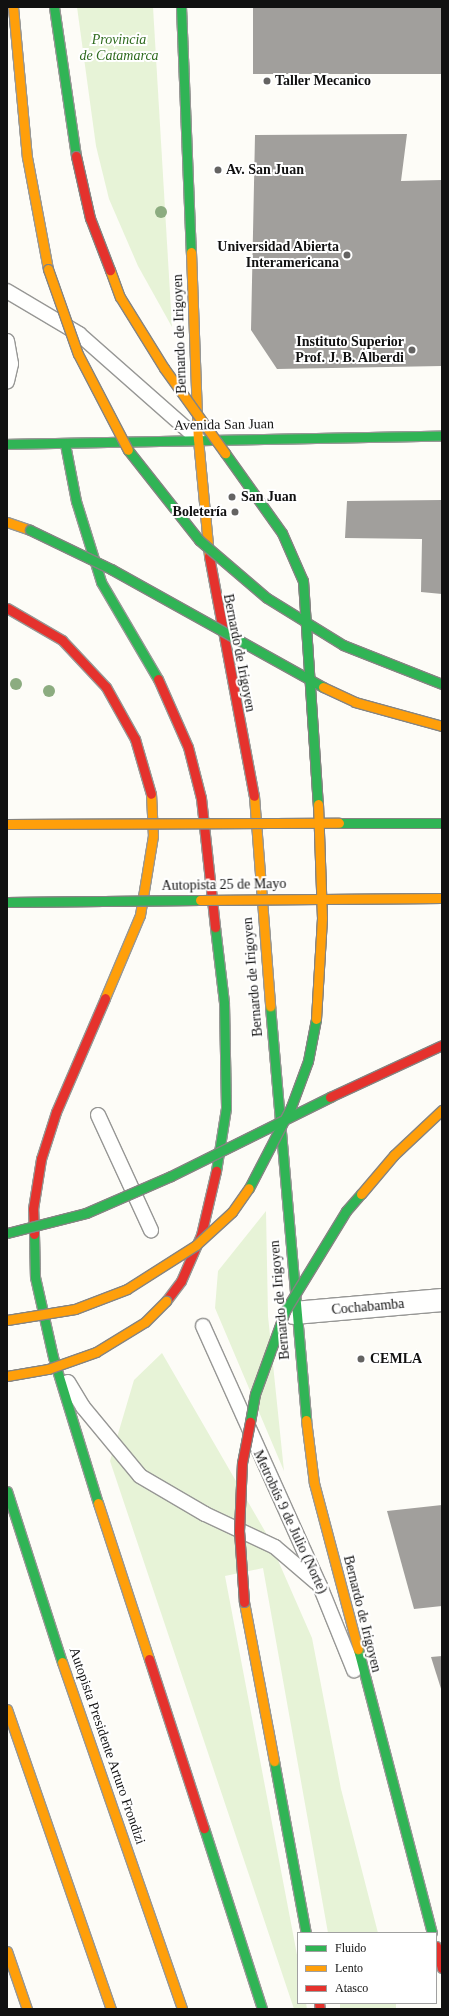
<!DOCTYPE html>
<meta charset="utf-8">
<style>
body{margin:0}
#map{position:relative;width:449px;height:2016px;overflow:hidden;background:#fdfcf7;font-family:"Times New Roman",serif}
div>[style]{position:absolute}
.green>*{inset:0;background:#e7f3d7;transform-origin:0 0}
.building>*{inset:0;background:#a19f9c;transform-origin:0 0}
.roads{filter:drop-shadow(1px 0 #979795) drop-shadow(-1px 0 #979795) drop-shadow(0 1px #979795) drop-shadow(0 -1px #979795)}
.lane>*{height:14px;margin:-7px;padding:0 7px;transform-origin:7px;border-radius:7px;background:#fffffe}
.street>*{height:22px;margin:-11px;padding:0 11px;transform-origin:11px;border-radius:11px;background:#fffffe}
.fast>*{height:9px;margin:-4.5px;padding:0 4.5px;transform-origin:4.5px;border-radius:4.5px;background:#30b455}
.slow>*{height:9px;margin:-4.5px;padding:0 4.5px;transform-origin:4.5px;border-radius:4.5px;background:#ff9f0a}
.jam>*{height:9px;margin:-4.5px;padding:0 4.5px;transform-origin:4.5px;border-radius:4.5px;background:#e5322d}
.bridges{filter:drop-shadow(1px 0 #858482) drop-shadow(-1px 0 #858482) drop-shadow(0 1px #858482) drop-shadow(0 -1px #858482)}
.fast-bridge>*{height:9px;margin:-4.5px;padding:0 4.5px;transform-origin:4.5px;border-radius:4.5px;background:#30b455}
.slow-bridge>*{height:9px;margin:-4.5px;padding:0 4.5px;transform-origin:4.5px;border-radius:4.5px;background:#ff9f0a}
.jam-bridge>*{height:9px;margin:-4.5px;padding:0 4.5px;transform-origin:4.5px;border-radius:4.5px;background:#e5322d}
.trees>*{width:12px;height:12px;margin:-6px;border-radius:50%;background:#8cac80}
.dots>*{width:11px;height:11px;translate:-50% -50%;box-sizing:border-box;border:2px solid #fff;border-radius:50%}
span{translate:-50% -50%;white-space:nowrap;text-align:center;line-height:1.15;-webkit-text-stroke:4px #fff;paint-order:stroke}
.park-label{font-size:14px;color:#2f6b1f;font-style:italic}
.poi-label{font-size:14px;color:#111;font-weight:700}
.left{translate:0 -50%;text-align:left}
.right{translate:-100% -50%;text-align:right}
.street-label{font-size:14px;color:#111}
.frame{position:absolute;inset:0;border:8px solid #111;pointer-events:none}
.legend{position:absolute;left:297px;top:1932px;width:140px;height:72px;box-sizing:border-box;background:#fff;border:1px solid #a0a0a0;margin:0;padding:5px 7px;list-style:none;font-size:12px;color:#111}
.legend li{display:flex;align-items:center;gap:8px;height:20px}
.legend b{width:20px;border:1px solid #a0a0a0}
</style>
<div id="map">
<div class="green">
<i style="clip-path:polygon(77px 7px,153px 7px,172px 327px,138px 266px,109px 199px,96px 146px)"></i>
<i style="clip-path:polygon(266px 1211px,268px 1316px,284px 1471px,215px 1308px,218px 1271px)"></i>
<i style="clip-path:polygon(162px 1353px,266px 1533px,312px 1638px,341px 1789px,378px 1933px,328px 1933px,263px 1568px,225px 1576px,298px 1960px,298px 2003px,306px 2003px,307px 2009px,294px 2009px,110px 1461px,134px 1380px)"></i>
<i style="left:340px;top:2003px;width:56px;height:6px"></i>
</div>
<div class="building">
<i style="left:253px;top:7px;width:189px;height:67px"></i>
<i style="clip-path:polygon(407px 134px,401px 181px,442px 180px,442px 366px,277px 369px,251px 330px,255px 135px)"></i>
<i style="clip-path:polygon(442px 500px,442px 594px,421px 592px,422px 539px,345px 538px,347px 501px)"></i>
<i style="clip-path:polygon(442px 1505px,442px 1606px,414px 1609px,387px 1511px)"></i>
<i style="clip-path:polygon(442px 1656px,442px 1692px,431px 1657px)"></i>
</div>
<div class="roads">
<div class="lane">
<i style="left:7px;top:291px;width:84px;rotate:30.8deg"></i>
<i style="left:79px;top:334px;width:159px;rotate:41.4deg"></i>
<i style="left:7px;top:341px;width:23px;rotate:80deg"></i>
<i style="left:11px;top:364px;width:18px;rotate:103deg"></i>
<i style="left:98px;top:1115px;width:127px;rotate:65.3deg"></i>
<i style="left:203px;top:1326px;width:285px;rotate:65.8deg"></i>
<i style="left:320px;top:1586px;width:91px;rotate:68deg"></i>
<i style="left:68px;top:1382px;width:29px;rotate:59deg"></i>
<i style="left:83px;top:1407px;width:89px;rotate:50.4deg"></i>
<i style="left:140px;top:1476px;width:75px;rotate:30.3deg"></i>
<i style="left:205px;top:1514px;width:77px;rotate:25.2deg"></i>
<i style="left:275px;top:1547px;width:54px;rotate:40.5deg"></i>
</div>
<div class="street">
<i style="left:294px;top:1313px;width:149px;rotate:-5deg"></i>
</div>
<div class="fast">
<i style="left:54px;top:7px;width:151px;rotate:81.6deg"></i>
<i style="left:181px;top:7px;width:245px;rotate:87.7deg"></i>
<i style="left:7px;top:444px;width:435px;rotate:-1.1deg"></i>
<i style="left:65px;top:444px;width:58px;rotate:79.1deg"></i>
<i style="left:76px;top:501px;width:85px;rotate:72.8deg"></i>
<i style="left:101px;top:582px;width:113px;rotate:59.6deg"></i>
<i style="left:215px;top:927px;width:77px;rotate:83.2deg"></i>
<i style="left:224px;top:1003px;width:105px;rotate:88.9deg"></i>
<i style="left:226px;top:1108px;width:64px;rotate:99deg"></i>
<i style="left:270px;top:1006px;width:416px;rotate:85deg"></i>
<i style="left:34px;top:1234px;width:43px;rotate:88.7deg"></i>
<i style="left:35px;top:1277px;width:82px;rotate:77.3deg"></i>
<i style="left:53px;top:1357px;width:153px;rotate:72.9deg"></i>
<i style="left:7px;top:1491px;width:180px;rotate:72.2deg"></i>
<i style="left:358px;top:1649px;width:293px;rotate:75.4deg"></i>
<i style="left:274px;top:1761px;width:175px;rotate:79.5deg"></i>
<i style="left:204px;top:1828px;width:190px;rotate:72.2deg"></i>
</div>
<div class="slow">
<i style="left:13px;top:7px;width:151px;rotate:84.7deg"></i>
<i style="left:27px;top:157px;width:114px;rotate:79.4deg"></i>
<i style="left:191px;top:252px;width:187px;rotate:87.9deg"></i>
<i style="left:198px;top:439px;width:118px;rotate:84.6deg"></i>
<i style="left:7px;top:522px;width:24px;rotate:19deg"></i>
<i style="left:254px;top:796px;width:211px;rotate:85.6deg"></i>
<i style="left:105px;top:998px;width:90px;rotate:-67.1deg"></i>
<i style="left:140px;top:915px;width:80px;rotate:-80.7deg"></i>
<i style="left:153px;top:836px;width:42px;rotate:-92.7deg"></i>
<i style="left:306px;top:1420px;width:64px;rotate:82.8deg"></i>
<i style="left:314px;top:1483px;width:172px;rotate:75.2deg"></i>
<i style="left:98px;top:1503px;width:164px;rotate:71.9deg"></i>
<i style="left:244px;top:1602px;width:162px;rotate:79.3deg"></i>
<i style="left:62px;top:1662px;width:367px;rotate:70.9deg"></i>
<i style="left:7px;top:1709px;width:318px;rotate:70.9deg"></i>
<i style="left:7px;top:1951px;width:61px;rotate:71deg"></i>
</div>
<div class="jam">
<i style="left:209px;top:556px;width:244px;rotate:79.4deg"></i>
<i style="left:7px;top:608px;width:64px;rotate:30.2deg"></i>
<i style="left:62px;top:640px;width:64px;rotate:46.9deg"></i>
<i style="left:106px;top:687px;width:60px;rotate:60.9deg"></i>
<i style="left:135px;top:739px;width:57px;rotate:73.8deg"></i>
<i style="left:158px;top:679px;width:74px;rotate:66.2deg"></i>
<i style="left:188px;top:747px;width:53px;rotate:75.7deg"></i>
<i style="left:201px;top:798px;width:130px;rotate:83.8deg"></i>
<i style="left:34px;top:1234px;width:25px;rotate:-92deg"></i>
<i style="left:33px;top:1209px;width:51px;rotate:-80.9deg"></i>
<i style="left:41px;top:1159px;width:49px;rotate:-72.3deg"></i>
<i style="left:56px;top:1112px;width:124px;rotate:-66.7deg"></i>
<i style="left:166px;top:1301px;width:25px;rotate:-53deg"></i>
<i style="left:181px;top:1281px;width:50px;rotate:-66.5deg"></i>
<i style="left:201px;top:1235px;width:66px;rotate:-76.8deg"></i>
<i style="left:149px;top:1659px;width:178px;rotate:72deg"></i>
<i style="left:436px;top:1946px;width:23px;rotate:75deg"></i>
<i style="left:319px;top:2003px;width:6px;rotate:81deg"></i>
</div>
</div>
<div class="bridges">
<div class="fast-bridge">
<i style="left:128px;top:450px;width:115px;rotate:51.7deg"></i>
<i style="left:199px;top:540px;width:89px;rotate:40.5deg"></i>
<i style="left:267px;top:598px;width:89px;rotate:31.7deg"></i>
<i style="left:343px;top:645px;width:106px;rotate:21.5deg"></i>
<i style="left:225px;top:453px;width:98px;rotate:54.5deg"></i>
<i style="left:282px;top:533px;width:52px;rotate:66.4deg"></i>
<i style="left:303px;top:581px;width:224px;rotate:86.2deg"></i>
<i style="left:30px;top:530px;width:90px;rotate:25.7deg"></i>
<i style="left:111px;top:569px;width:243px;rotate:29.1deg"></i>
<i style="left:339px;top:823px;width:103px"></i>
<i style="left:7px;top:902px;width:193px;rotate:-0.6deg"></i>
<i style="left:249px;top:1188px;width:91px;rotate:-62.6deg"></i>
<i style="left:291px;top:1107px;width:49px;rotate:-69.7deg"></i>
<i style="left:308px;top:1061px;width:43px;rotate:-79.2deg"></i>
<i style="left:7px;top:1233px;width:81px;rotate:-14.2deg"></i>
<i style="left:86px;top:1213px;width:93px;rotate:-23.5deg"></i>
<i style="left:171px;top:1176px;width:178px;rotate:-26.4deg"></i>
<i style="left:250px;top:1422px;width:28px;rotate:-80deg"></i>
<i style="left:255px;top:1394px;width:88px;rotate:-70.1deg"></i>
<i style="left:285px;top:1311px;width:117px;rotate:-58.6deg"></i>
<i style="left:346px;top:1211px;width:23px;rotate:-49deg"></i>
</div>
<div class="slow-bridge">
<i style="left:48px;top:269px;width:90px;rotate:70.6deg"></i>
<i style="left:78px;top:354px;width:108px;rotate:62.5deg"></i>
<i style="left:110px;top:270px;width:29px;rotate:70deg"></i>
<i style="left:120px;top:297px;width:84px;rotate:58.2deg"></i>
<i style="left:164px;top:368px;width:105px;rotate:54.3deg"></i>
<i style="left:323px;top:687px;width:35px;rotate:25deg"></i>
<i style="left:355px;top:702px;width:90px;rotate:15.4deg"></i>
<i style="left:7px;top:824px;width:332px;rotate:-0.2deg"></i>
<i style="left:200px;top:900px;width:242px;rotate:-0.5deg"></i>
<i style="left:316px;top:1019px;width:101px;rotate:-86.6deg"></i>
<i style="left:322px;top:918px;width:114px;rotate:-92deg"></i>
<i style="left:361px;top:1194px;width:51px;rotate:-49.8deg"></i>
<i style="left:394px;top:1155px;width:66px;rotate:-43.2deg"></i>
<i style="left:7px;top:1320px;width:69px;rotate:-9.2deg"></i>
<i style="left:75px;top:1309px;width:56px;rotate:-21deg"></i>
<i style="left:127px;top:1289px;width:82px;rotate:-32.5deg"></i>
<i style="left:196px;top:1245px;width:49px;rotate:-42.5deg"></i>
<i style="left:232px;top:1212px;width:29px;rotate:-55deg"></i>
<i style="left:7px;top:1376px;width:42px;rotate:-9.7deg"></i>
<i style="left:48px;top:1369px;width:51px;rotate:-19.5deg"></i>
<i style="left:96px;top:1352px;width:57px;rotate:-31.5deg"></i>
<i style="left:145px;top:1322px;width:30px;rotate:-45deg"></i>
</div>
<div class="jam-bridge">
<i style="left:76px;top:156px;width:64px;rotate:77.3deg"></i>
<i style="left:90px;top:218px;width:56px;rotate:69deg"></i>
<i style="left:330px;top:1097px;width:123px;rotate:-24.9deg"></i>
<i style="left:244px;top:1602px;width:71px;rotate:-94deg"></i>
<i style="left:239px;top:1531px;width:68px;rotate:-87.5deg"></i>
<i style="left:242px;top:1463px;width:42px;rotate:-79deg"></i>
</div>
</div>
<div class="trees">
<i style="left:161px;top:212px"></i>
<i style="left:16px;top:684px"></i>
<i style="left:49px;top:691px"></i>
</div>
<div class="dots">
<i style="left:267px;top:81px;background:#646362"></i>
<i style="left:218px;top:170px;background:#646362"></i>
<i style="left:347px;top:255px;background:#646362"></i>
<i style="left:412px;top:350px;background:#646362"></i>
<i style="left:232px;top:497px;background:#646362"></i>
<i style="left:235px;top:512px;background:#646362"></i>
<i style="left:361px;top:1359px;background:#646362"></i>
</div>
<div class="park-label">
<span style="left:119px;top:48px">Provincia<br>de Catamarca</span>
</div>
<div class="poi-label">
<span class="left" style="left:275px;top:81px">Taller Mecanico</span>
<span class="left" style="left:226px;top:170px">Av. San Juan</span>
<span class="right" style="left:339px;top:255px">Universidad Abierta<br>Interamericana</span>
<span class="right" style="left:404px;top:350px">Instituto Superior<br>Prof. J. B. Alberdi</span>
<span class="left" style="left:241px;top:497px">San Juan</span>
<span class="right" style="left:227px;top:512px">Boletería</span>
<span class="left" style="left:370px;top:1359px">CEMLA</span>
</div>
<div class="street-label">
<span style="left:180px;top:334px;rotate:-92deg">Bernardo de Irigoyen</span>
<span style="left:224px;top:425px;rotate:-1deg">Avenida San Juan</span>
<span style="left:239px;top:653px;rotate:79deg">Bernardo de Irigoyen</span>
<span style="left:224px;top:885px;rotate:-1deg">Autopista 25 de Mayo</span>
<span style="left:253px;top:977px;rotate:-95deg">Bernardo de Irigoyen</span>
<span style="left:280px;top:1300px;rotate:-95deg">Bernardo de Irigoyen</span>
<span style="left:368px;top:1307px;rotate:-5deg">Cochabamba</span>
<span style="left:290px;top:1522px;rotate:65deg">Metrobús 9 de Julio (Norte)</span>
<span style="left:362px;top:1614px;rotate:76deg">Bernardo de Irigoyen</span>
<span style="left:107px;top:1746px;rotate:71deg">Autopista Presidente Arturo Frondizi</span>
</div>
<div class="frame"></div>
<ul class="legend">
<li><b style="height:5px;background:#30b455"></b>Fluido</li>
<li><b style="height:5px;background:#ff9f0a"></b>Lento</li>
<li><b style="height:5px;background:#e5322d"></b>Atasco</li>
</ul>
</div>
